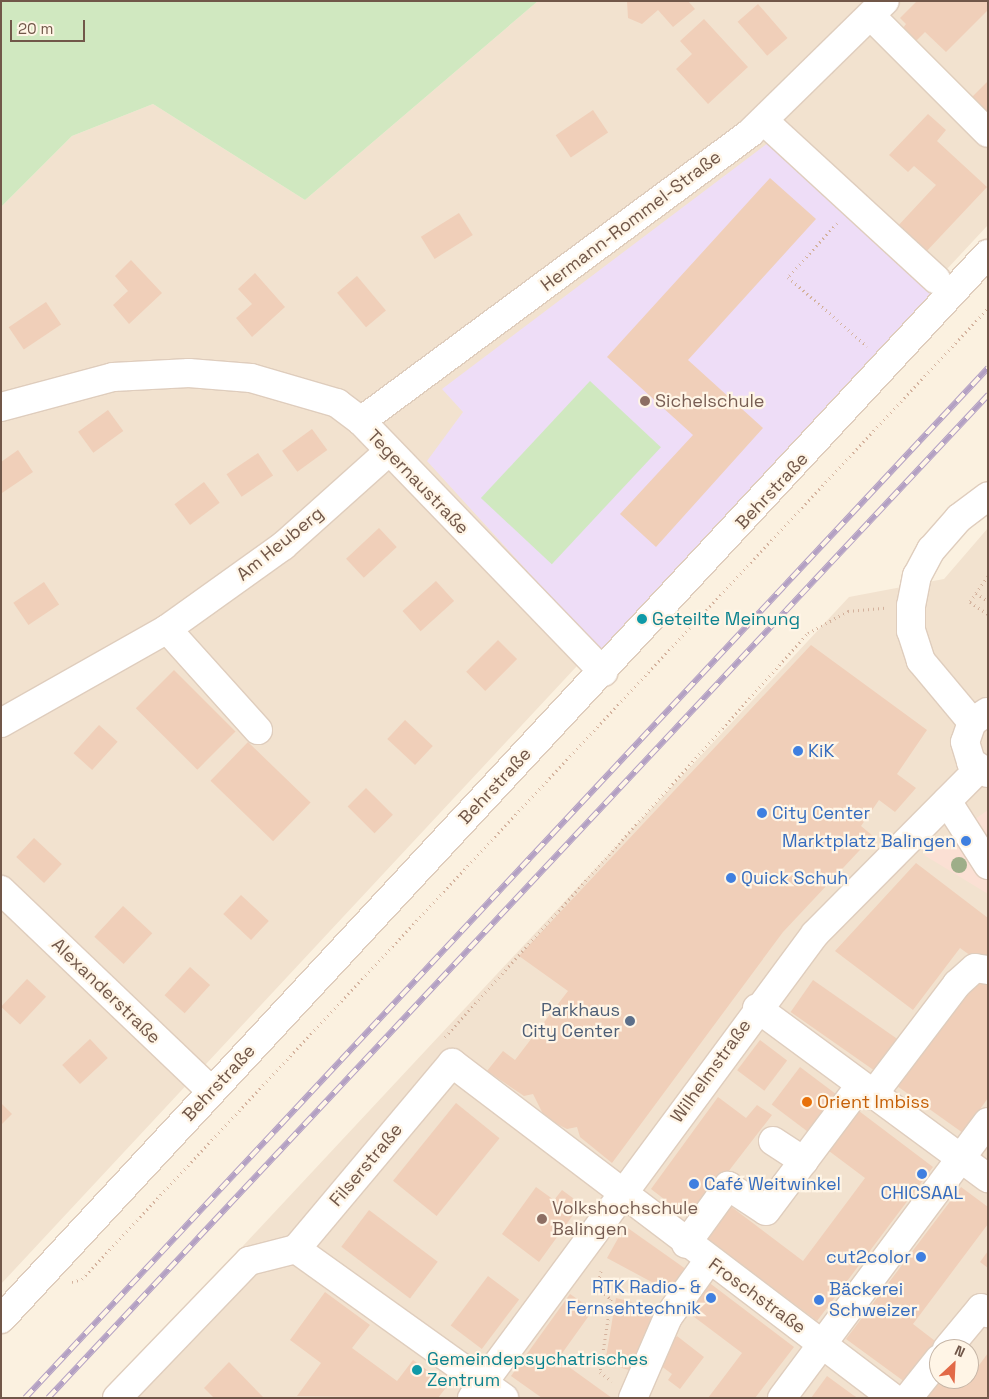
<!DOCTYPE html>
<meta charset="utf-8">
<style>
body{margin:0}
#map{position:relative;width:989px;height:1399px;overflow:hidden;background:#fbf1e0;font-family:"Space Grotesk",sans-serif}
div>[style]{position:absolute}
.residential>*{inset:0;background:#f2e2cf}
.commercial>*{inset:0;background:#fbe0d4}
.education>*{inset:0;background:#eeddf7}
.green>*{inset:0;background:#d0e8c0;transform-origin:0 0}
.building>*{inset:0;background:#f0cfb9;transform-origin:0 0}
.path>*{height:3px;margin-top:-1.5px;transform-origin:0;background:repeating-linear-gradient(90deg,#d4b29d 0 1px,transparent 0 5px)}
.roads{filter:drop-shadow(1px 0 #dfcdbd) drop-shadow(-1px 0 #dfcdbd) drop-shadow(0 1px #dfcdbd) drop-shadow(0 -1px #dfcdbd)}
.minor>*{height:28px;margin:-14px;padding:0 14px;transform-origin:14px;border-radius:14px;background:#fff}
.rail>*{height:5.5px;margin-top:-2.75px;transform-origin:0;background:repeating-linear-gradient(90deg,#fff5e6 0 11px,#b3a0c3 0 22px);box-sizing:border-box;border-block:1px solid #b3a0c3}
.trees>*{width:16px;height:16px;margin:-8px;border-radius:50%;background:#9eae89}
.dots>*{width:14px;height:14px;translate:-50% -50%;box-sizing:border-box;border:2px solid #fff5e6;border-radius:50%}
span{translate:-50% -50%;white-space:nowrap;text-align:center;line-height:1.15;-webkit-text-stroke:4.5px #fff5e6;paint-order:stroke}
.street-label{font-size:18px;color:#715749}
.education-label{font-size:18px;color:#785e54}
.left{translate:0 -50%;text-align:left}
.culture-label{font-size:18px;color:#0d838f}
.shop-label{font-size:18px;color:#366cbe}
.right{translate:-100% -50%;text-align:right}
.service-label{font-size:18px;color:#4e5e75}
.food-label{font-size:18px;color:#c56008}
.frame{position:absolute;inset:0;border:2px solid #715749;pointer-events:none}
.north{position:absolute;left:929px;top:1339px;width:50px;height:50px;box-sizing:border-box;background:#fff5e6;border:1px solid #c6b6a7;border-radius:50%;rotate:25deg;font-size:14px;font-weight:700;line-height:20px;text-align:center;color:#715749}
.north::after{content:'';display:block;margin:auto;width:18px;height:22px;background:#e26a48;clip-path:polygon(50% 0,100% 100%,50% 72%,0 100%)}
.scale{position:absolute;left:10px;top:20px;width:75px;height:22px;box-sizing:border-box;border:2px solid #715749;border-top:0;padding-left:6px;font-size:15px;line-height:18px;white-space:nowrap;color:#715749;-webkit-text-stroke:4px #fff5e6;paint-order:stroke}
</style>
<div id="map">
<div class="residential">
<i style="clip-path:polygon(538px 1px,988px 1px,988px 225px,1px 1284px,1px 207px,72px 136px,153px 104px,305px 200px)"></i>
<i style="clip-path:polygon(evenodd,988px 528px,988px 1398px,101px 1398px,849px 597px,944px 579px,988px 528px,939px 1349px,969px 1349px,969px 1379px,939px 1379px,939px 1349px)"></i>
</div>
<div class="commercial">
<i style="clip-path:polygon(988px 810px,988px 894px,924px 855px)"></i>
</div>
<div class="education">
<i style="clip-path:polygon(772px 140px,942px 288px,603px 654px,427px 461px,463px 412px,442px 389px)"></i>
</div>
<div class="green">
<i style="clip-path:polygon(1px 1px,538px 1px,305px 200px,153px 104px,72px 136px,1px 207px)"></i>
<i style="left:590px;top:381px;width:97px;height:160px;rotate:43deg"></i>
</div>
<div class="building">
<i style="clip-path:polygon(627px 1px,688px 1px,695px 9px,673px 27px,658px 10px,642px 24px,628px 18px)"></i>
<i style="clip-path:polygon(917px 1px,988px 1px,988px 10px,946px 52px,925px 32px,916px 41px,903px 28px,906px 24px,900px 18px)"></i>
<i style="left:758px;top:4px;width:45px;height:27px;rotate:49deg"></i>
<i style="clip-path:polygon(704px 19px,748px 67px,708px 104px,676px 69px,692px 54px,680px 41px)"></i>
<i style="clip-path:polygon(988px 81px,988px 120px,968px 101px)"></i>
<i style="left:593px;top:110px;width:27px;height:45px;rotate:56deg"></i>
<i style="clip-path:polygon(928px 114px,946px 130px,937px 141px,987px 187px,924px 254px,896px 228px,936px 185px,914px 166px,908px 172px,889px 155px)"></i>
<i style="clip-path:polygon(770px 178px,816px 219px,688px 360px,763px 428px,656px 547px,620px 514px,693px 435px,607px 357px)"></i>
<i style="left:459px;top:213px;width:26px;height:45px;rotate:58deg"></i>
<i style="clip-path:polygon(131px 260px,162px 293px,129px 324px,113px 305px,128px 291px,115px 276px)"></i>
<i style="clip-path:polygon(255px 273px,285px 307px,252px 337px,236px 318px,252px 304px,238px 289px)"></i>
<i style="left:357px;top:276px;width:45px;height:26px;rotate:50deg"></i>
<i style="left:46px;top:302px;width:27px;height:45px;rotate:56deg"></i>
<i style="left:108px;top:410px;width:26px;height:37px;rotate:54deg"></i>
<i style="left:312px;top:429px;width:26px;height:37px;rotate:54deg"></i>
<i style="clip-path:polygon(18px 450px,33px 472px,2px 493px,1px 462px)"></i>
<i style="left:258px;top:453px;width:27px;height:38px;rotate:56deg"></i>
<i style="left:204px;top:482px;width:26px;height:37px;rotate:53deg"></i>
<i style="left:379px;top:528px;width:26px;height:45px;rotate:47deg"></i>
<i style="left:436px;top:581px;width:27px;height:45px;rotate:48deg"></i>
<i style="left:44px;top:582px;width:27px;height:37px;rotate:56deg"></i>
<i style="left:498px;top:640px;width:27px;height:45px;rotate:45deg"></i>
<i style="clip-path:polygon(811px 645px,927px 730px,897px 774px,916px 788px,895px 812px,879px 800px,861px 826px,873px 836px,783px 932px,612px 1163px,580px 1137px,577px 1127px,567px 1129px,545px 1118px,533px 1094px,524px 1096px,487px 1071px,503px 1051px,515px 1060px,568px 991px,519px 956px)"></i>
<i style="left:174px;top:670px;width:87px;height:54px;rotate:45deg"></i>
<i style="left:405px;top:720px;width:38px;height:26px;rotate:43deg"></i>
<i style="left:99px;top:725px;width:25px;height:38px;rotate:42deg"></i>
<i style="left:248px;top:742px;width:87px;height:54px;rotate:44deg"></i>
<i style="left:366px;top:788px;width:38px;height:26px;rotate:45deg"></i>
<i style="left:34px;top:838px;width:38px;height:26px;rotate:43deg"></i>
<i style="clip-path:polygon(916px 863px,988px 918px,988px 960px,978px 961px,960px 948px,913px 1010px,835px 951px)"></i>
<i style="left:241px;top:895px;width:38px;height:26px;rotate:43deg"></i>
<i style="left:123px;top:906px;width:40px;height:42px;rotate:43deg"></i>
<i style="left:190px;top:967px;width:27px;height:38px;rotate:42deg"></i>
<i style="clip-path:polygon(988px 977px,988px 1098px,963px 1133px,890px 1081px,966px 990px)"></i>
<i style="left:27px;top:979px;width:26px;height:38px;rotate:43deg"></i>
<i style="left:813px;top:980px;width:103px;height:39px;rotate:35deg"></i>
<i style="left:90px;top:1039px;width:26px;height:38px;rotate:47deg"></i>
<i style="left:760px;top:1040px;width:34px;height:38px;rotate:37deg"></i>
<i style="left:800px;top:1067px;width:54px;height:47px;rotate:37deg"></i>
<i style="clip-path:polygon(718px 1097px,746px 1118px,757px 1105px,772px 1115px,691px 1220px,651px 1189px)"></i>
<i style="clip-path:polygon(1px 1103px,12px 1114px,1px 1125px)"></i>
<i style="left:456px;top:1103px;width:56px;height:100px;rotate:39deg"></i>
<i style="clip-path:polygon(855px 1108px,933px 1167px,817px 1321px,705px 1237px,729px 1205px,803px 1261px,865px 1178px,825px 1148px)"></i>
<i style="clip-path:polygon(536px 1187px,554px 1200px,562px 1190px,581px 1204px,539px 1262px,502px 1234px)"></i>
<i style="clip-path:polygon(961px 1187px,988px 1207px,988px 1224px,913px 1324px,939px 1344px,909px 1385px,846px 1339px)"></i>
<i style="left:369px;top:1210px;width:86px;height:46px;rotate:37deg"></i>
<i style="clip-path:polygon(625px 1226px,690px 1272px,674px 1294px,607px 1258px)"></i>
<i style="clip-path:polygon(988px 1251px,988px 1268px,980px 1262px)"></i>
<i style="left:488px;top:1276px;width:39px;height:62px;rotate:37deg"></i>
<i style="clip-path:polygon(703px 1278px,794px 1347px,755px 1398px,708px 1398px,742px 1353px,681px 1307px)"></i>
<i style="clip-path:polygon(325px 1292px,370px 1325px,352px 1348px,397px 1381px,413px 1360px,448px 1385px,438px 1398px,297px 1396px,321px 1363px,290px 1340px)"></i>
<i style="clip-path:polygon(570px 1294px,593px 1310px,558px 1359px,612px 1398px,542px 1398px,511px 1376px)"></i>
<i style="clip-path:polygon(616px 1298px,632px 1302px,631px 1309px,655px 1318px,639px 1373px,605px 1363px)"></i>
<i style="clip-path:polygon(677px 1336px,704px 1357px,680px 1389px,668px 1380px,672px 1374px,657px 1363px)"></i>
<i style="clip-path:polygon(988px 1353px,988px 1398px,924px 1398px,939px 1379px,969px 1379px,969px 1363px,977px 1368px)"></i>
<i style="clip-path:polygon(229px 1362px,263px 1397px,262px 1398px,214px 1398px,204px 1388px)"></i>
<i style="clip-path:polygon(827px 1376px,853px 1395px,858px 1398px,811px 1398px)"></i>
</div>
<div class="path">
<i style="left:837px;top:223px;width:73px;rotate:132.2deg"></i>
<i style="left:788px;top:277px;width:105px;rotate:41.1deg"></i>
<i style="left:988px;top:576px;width:32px;rotate:125deg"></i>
<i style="left:970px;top:602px;width:22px;rotate:34deg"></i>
<i style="left:976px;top:593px;width:14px;rotate:34deg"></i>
<i style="left:445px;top:1037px;width:543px;rotate:-48.06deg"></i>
<i style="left:808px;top:633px;width:46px;rotate:-28.8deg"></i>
<i style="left:848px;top:611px;width:37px;rotate:-5deg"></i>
<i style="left:601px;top:1271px;width:16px;rotate:104deg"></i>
<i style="left:597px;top:1287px;width:18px;rotate:41deg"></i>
<i style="left:611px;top:1299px;width:74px;rotate:98.6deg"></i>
<i style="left:600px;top:1372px;width:15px;rotate:37deg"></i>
<i style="left:72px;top:1282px;width:10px;rotate:-17deg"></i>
<i style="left:82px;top:1279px;width:1328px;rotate:-46.98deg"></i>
</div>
<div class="roads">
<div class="minor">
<i style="left:871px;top:16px;width:165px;rotate:45deg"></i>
<i style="left:764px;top:121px;width:234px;rotate:42.6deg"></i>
<i style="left:1px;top:407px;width:116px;rotate:-15deg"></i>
<i style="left:113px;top:377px;width:76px;rotate:-3deg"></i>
<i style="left:189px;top:373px;width:62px;rotate:4.6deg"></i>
<i style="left:251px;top:378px;width:90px;rotate:16.2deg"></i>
<i style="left:337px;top:403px;width:30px;rotate:37deg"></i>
<i style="left:361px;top:421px;width:349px;rotate:46deg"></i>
<i style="left:361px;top:421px;width:485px;rotate:-36.5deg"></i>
<i style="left:751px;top:132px;width:187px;rotate:-44.4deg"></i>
<i style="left:167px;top:629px;width:136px;rotate:48deg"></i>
<i style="left:987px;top:712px;width:18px;rotate:146deg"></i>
<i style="left:972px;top:722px;width:21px;rotate:109deg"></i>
<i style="left:965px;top:742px;width:21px;rotate:73deg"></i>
<i style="left:971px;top:762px;width:20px;rotate:33deg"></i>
<i style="left:972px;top:722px;width:80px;rotate:-129.9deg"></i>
<i style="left:921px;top:661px;width:32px;rotate:-108deg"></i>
<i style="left:911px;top:631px;width:25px;rotate:-90deg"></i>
<i style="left:911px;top:606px;width:31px;rotate:-79deg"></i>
<i style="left:917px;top:576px;width:30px;rotate:-62deg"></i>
<i style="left:931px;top:550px;width:43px;rotate:-48.8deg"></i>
<i style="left:959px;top:518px;width:36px;rotate:-37deg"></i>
<i style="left:1px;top:723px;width:191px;rotate:-29.5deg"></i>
<i style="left:167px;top:629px;width:143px;rotate:-35.6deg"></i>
<i style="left:283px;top:546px;width:141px;rotate:-41.8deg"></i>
<i style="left:947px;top:801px;width:76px;rotate:57.4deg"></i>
<i style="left:1px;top:890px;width:291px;rotate:43.7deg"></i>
<i style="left:757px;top:1008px;width:287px;rotate:36.4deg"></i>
<i style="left:872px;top:1096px;width:141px;rotate:-52.8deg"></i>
<i style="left:957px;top:984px;width:24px;rotate:-42deg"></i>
<i style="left:975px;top:968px;width:13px;rotate:9deg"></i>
<i style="left:773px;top:1141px;width:37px;rotate:33deg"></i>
<i style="left:686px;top:1244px;width:72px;rotate:-54.1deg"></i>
<i style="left:728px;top:1186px;width:45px;rotate:33.3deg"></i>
<i style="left:766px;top:1211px;width:156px;rotate:-53.1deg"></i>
<i style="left:296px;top:1249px;width:256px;rotate:35.6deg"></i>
<i style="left:1px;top:1319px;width:1452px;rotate:-47.18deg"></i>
<i style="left:947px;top:1349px;width:53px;rotate:-50.3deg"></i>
<i style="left:981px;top:1308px;width:9px;rotate:36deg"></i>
<i style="left:117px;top:1398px;width:190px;rotate:-46.1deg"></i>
<i style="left:249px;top:1261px;width:49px;rotate:-14.3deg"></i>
<i style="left:296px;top:1249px;width:243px;rotate:-50deg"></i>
<i style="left:452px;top:1063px;width:554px;rotate:37.22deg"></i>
<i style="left:472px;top:1398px;width:577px;rotate:-53.53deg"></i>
<i style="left:815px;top:934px;width:233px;rotate:-45.2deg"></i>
<i style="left:633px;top:1398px;width:88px;rotate:-66.6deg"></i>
<i style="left:668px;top:1317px;width:70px;rotate:-54.3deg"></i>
<i style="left:782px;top:1398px;width:344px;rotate:-53.3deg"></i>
<i style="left:908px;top:1398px;width:50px;rotate:-51.5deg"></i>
</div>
</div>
<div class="rail">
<i style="left:25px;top:1398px;width:1410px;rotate:-46.93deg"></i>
<i style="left:48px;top:1398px;width:1375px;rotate:-46.86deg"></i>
</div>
<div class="trees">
<i style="left:959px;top:865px"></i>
</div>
<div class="dots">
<i style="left:645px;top:401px;background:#8d6e63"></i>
<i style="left:642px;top:619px;background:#0f9aa8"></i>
<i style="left:798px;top:751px;background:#3f7fe0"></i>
<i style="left:762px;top:813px;background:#3f7fe0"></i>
<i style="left:966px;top:841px;background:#3f7fe0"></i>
<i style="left:731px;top:878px;background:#3f7fe0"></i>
<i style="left:630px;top:1021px;background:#5c6f8a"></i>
<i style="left:807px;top:1102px;background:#e8710a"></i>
<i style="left:922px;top:1174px;background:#3f7fe0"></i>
<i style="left:694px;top:1184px;background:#3f7fe0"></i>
<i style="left:542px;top:1219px;background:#8d6e63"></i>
<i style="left:921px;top:1257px;background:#3f7fe0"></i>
<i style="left:711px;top:1298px;background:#3f7fe0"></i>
<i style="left:819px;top:1300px;background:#3f7fe0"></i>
<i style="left:417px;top:1370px;background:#0f9aa8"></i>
</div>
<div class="street-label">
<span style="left:631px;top:221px;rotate:-37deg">Hermann-Rommel-Straße</span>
<span style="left:418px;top:482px;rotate:46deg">Tegernaustraße</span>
<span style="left:772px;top:491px;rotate:-47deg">Behrstraße</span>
<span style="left:280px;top:544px;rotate:-39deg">Am Heuberg</span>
<span style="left:495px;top:786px;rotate:-47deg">Behrstraße</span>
<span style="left:106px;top:991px;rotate:44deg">Alexanderstraße</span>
<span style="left:711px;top:1071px;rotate:-54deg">Wilhelmstraße</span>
<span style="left:219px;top:1083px;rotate:-47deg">Behrstraße</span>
<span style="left:366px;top:1165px;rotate:-50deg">Filserstraße</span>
<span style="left:757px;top:1296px;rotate:36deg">Froschstraße</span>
</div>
<div class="education-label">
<span class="left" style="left:655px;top:401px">Sichelschule</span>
<span class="left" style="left:552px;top:1219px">Volkshochschule<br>Balingen</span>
</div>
<div class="culture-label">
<span class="left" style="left:652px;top:619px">Geteilte Meinung</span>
<span class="left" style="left:427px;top:1370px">Gemeindepsychatrisches<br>Zentrum</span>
</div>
<div class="shop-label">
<span class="left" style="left:808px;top:751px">KiK</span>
<span class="left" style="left:772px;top:813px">City Center</span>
<span class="right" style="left:956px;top:841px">Marktplatz Balingen</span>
<span class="left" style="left:741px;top:878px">Quick Schuh</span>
<span class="left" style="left:704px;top:1184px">Café Weitwinkel</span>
<span style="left:922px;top:1193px">CHICSAAL</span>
<span class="right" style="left:911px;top:1257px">cut2color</span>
<span class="right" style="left:701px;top:1298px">RTK Radio- &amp;<br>Fernsehtechnik</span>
<span class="left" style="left:829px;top:1300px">Bäckerei<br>Schweizer</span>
</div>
<div class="service-label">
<span class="right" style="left:620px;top:1021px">Parkhaus<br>City Center</span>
</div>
<div class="food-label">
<span class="left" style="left:817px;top:1102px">Orient Imbiss</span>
</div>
<div class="frame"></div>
<div class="north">N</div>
<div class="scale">20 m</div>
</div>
